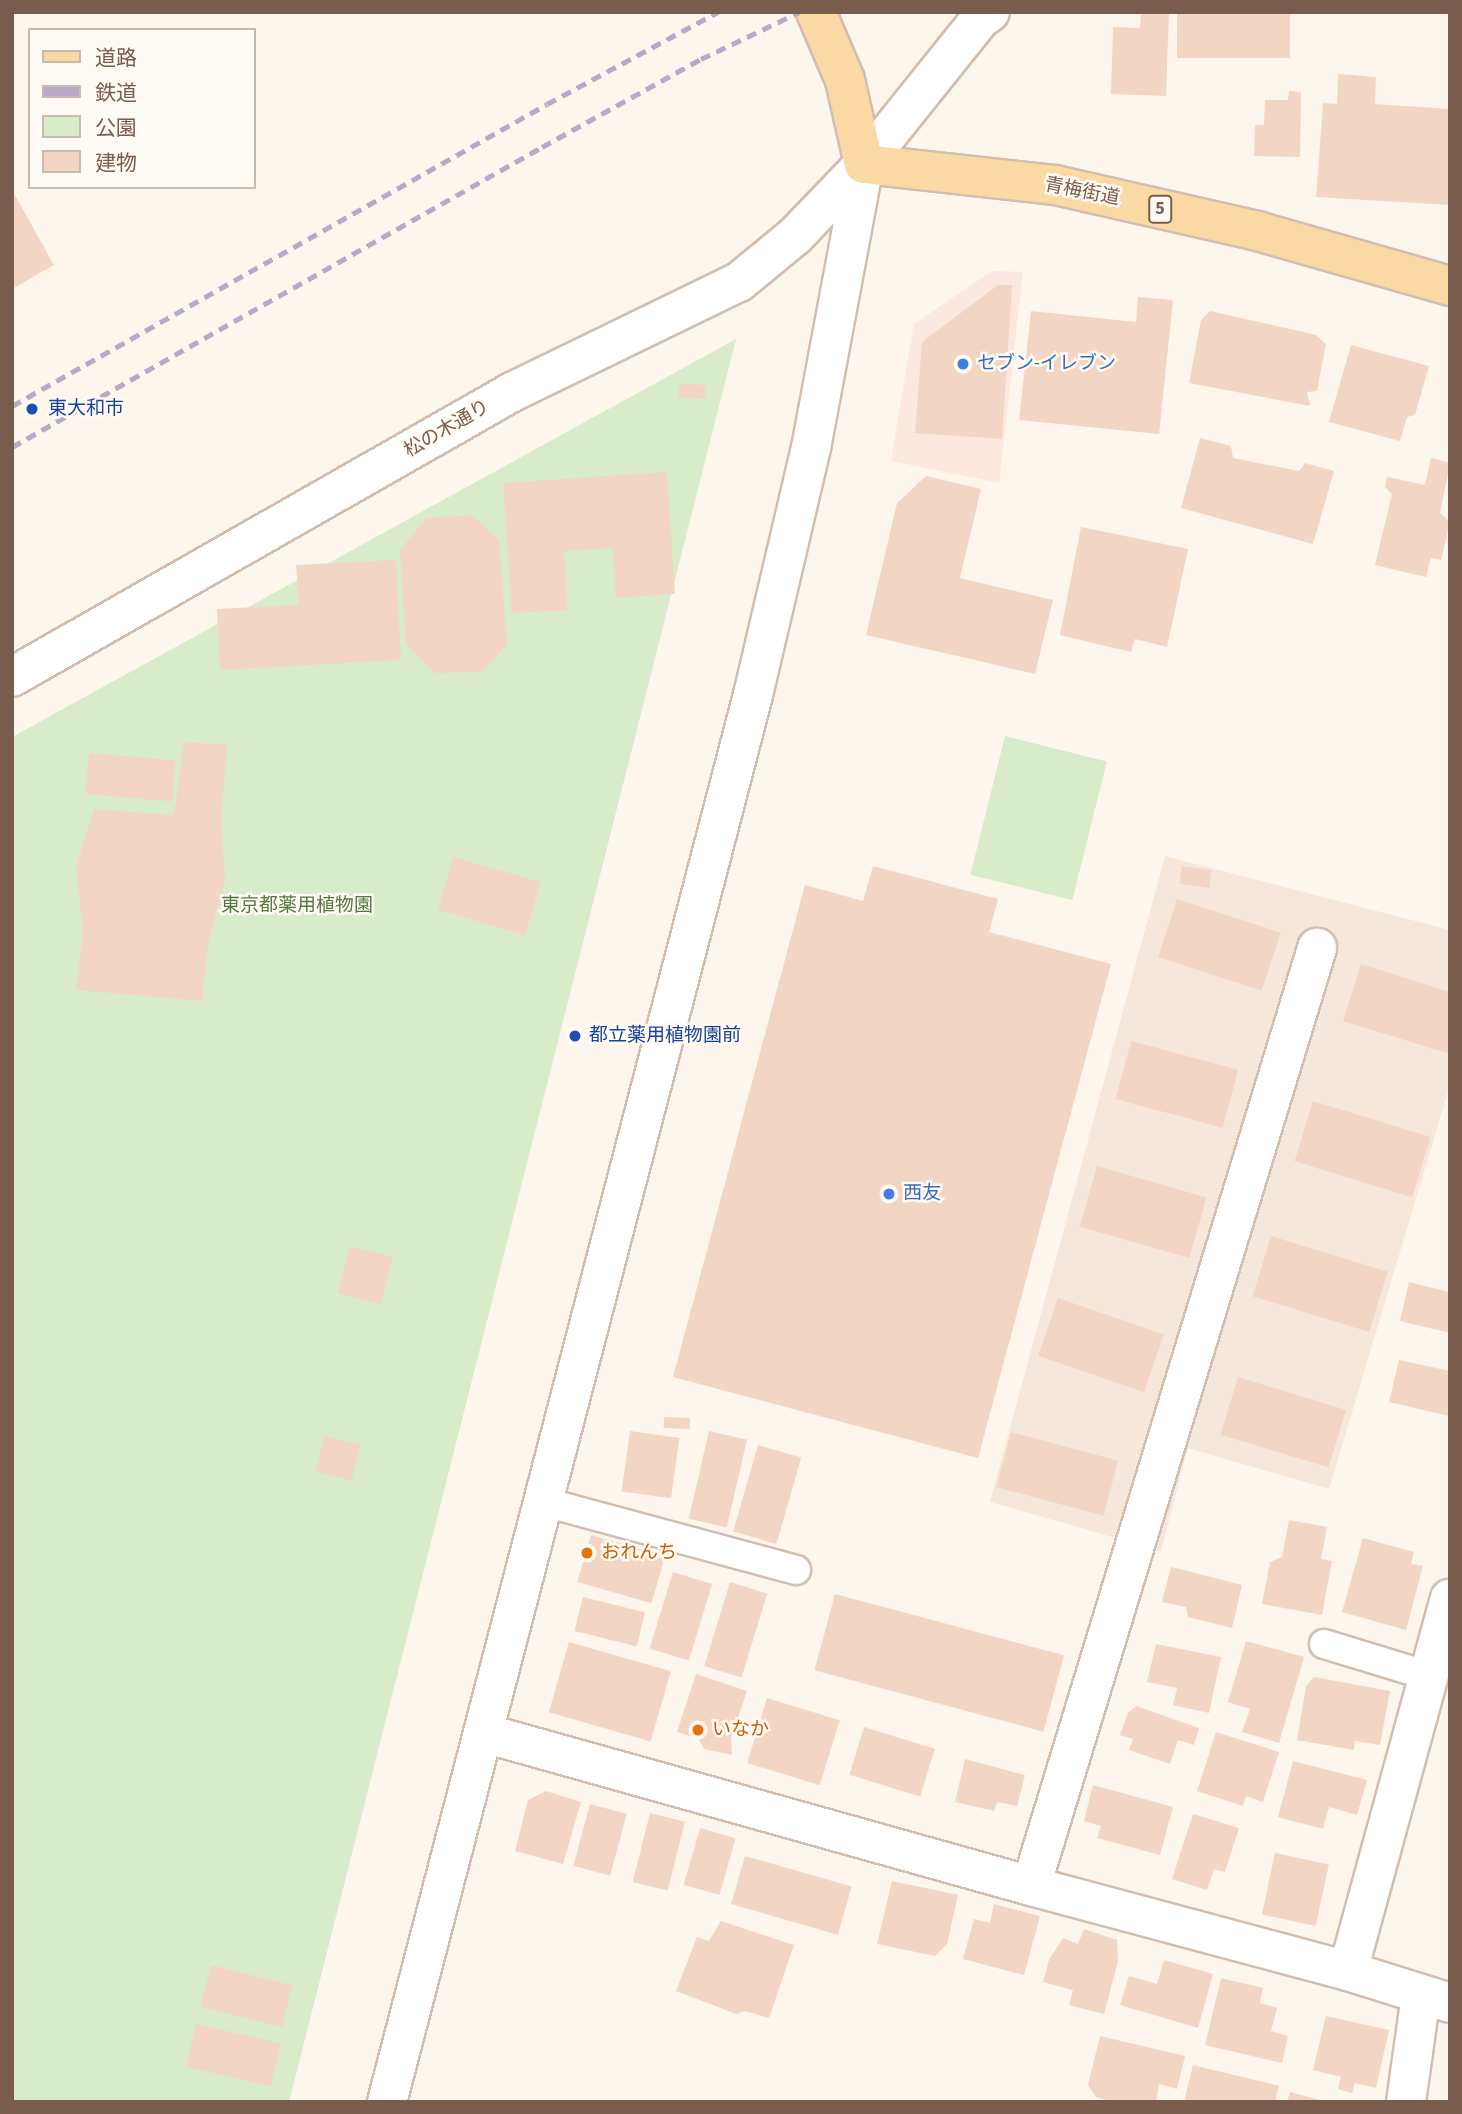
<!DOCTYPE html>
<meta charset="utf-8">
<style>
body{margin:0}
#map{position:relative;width:1462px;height:2114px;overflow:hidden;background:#fdf6ec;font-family:"Source Sans 3","Noto Sans JP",sans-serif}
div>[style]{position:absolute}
.residential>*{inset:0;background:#f5e8da}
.commercial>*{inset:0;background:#fde8e0}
.green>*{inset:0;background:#d8ecc9;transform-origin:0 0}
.building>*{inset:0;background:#f3d5c3;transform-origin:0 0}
.roads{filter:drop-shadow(2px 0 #d1beb0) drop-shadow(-2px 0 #d1beb0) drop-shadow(0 2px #d1beb0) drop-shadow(0 -2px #d1beb0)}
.lane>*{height:28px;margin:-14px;padding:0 14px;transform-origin:14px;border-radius:14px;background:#fff}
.street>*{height:38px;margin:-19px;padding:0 19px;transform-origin:19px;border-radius:19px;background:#fff}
.secondary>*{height:38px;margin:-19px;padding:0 19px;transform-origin:19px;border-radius:19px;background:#fff}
.primary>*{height:38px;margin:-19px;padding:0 19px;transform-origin:19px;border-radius:19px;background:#fbd9a5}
.rail>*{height:5px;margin-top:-2.5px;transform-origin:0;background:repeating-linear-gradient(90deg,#b9a8c9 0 10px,transparent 0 17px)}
.dots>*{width:19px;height:19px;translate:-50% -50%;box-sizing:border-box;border:4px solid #fffaf3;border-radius:50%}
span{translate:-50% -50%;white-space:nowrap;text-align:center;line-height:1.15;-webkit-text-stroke:5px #fffaf3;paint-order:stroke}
.shield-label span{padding:2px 5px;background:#fffaf3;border:2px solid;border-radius:5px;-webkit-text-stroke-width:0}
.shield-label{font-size:18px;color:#7a5c4d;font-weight:700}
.street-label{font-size:19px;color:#7a5c4d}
.shop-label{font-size:19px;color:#366cbe}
.left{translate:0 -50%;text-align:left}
.transit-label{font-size:19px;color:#164399}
.park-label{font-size:19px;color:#537a41}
.food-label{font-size:19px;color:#c56008}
.frame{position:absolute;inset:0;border:14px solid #7a5c4d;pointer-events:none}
.legend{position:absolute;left:28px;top:28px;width:228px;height:161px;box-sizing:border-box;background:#fffaf3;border:2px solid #cabbb1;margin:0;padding:9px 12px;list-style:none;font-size:21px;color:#7a5c4d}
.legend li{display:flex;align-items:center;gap:14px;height:35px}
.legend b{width:35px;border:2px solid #cabbb1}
</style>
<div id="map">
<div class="residential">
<i style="clip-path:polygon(1165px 856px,1450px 930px,1450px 1085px,1329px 1489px,1188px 1448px,1161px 1551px,990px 1502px)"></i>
</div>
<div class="commercial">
<i style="clip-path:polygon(992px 271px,1023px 272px,999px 483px,891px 461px,914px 324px)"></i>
</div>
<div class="green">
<i style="clip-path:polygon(736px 339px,289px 2102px,12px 2102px,12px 737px)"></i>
<i style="left:1005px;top:736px;width:105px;height:143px;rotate:14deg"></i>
</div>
<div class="building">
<i style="clip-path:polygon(1141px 12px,1169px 12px,1166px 96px,1111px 94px,1113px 27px,1140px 28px)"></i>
<i style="left:1177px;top:12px;width:113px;height:46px"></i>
<i style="clip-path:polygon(1338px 74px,1376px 77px,1375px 104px,1450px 109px,1450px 205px,1316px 197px,1323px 103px,1337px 104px)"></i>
<i style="clip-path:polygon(1289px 91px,1301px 92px,1300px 157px,1254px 156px,1255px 125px,1264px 125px,1265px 100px,1288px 100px)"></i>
<i style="clip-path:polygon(12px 190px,54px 265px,12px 289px)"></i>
<i style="clip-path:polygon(998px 285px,1012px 285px,1002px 439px,915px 433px,922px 342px)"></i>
<i style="clip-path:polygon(1138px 297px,1173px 300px,1159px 434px,1019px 420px,1031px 311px,1136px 322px)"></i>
<i style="clip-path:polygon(1210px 311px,1316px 335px,1326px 344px,1317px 391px,1307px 392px,1310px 406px,1189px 383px,1201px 320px)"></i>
<i style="clip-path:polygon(1351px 345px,1429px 366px,1415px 415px,1407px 417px,1400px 441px,1329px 422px)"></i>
<i style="left:679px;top:384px;width:27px;height:14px;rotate:2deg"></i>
<i style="clip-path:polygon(1200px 438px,1231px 446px,1233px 458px,1299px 471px,1305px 463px,1334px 471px,1313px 544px,1181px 508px)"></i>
<i style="clip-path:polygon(1431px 458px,1450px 463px,1440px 513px,1450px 522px,1441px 560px,1431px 558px,1426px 577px,1375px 565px,1392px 494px,1385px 487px,1387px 477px,1425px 485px)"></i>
<i style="clip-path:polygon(667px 472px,675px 594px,616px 598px,613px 548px,564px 551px,567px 610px,512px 613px,503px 483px)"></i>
<i style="clip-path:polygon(926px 476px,981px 489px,960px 578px,1053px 600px,1035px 674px,866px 635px,897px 503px)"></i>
<i style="clip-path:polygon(472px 515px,499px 540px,507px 645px,481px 672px,435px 673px,406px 645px,400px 550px,426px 518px)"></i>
<i style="clip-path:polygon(1081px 527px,1188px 549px,1167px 647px,1135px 639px,1131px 652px,1060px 635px)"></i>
<i style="clip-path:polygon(396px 560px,401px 660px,220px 670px,217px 609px,299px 605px,296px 565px)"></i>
<i style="clip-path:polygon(184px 742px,227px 745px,221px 818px,225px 882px,208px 942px,202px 1001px,76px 990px,83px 933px,76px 867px,94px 809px,174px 815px)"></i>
<i style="left:89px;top:753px;width:87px;height:41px;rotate:5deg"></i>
<i style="left:453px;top:857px;width:91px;height:55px;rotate:16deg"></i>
<i style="clip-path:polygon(873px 866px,998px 899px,989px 932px,1111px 964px,978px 1458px,673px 1377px,805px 885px,863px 901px)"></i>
<i style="left:1182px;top:866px;width:30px;height:18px;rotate:8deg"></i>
<i style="left:1177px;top:899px;width:109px;height:61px;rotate:18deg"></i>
<i style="clip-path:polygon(1361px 964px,1450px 992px,1450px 1054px,1343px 1021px)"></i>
<i style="left:1131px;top:1041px;width:111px;height:60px;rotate:15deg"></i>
<i style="left:1313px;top:1101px;width:123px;height:63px;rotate:17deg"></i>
<i style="left:1097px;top:1166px;width:114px;height:63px;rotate:16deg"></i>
<i style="left:1271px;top:1236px;width:122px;height:63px;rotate:17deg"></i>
<i style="left:350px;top:1246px;width:44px;height:49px;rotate:14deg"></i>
<i style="clip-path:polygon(1409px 1282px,1450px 1292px,1450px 1333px,1400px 1321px)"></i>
<i style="left:1058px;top:1298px;width:112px;height:61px;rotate:19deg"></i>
<i style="clip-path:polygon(1399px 1360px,1450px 1371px,1450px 1416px,1389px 1402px)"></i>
<i style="left:1238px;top:1377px;width:113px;height:60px;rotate:17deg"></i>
<i style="left:664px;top:1417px;width:26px;height:11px;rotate:2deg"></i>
<i style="left:630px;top:1431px;width:50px;height:61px;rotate:8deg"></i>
<i style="left:709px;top:1431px;width:39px;height:90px;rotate:13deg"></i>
<i style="left:1011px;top:1432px;width:111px;height:57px;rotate:15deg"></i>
<i style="left:324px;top:1436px;width:37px;height:37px;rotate:13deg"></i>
<i style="left:758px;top:1445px;width:45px;height:90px;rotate:16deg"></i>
<i style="clip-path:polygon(1289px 1520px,1327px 1527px,1321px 1559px,1332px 1561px,1322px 1615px,1262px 1604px,1270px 1562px,1282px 1557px)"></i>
<i style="left:591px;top:1535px;width:77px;height:49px;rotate:16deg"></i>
<i style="clip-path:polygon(1363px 1538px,1414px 1552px,1411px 1564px,1423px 1566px,1406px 1630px,1342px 1612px)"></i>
<i style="clip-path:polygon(1171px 1567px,1242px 1585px,1232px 1628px,1188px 1617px,1186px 1607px,1162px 1602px)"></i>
<i style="left:673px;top:1572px;width:41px;height:80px;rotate:17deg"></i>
<i style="left:730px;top:1582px;width:39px;height:88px;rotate:17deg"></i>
<i style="left:835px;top:1594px;width:237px;height:79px;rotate:15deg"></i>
<i style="left:583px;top:1597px;width:64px;height:35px;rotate:14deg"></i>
<i style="clip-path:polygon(1246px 1641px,1304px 1657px,1279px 1743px,1242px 1732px,1250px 1709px,1228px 1702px)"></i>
<i style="left:569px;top:1642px;width:106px;height:73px;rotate:16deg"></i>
<i style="clip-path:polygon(1156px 1644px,1221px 1657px,1209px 1713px,1173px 1705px,1177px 1688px,1147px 1682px)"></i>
<i style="clip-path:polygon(696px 1674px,747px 1691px,731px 1738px,732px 1755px,704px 1749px,699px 1739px,677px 1732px)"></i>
<i style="clip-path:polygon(1314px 1677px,1390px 1691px,1380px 1745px,1355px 1741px,1354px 1750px,1297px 1740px,1306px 1686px)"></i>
<i style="left:767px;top:1698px;width:76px;height:68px;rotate:17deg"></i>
<i style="clip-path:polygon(1136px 1706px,1199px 1728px,1194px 1745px,1178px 1740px,1170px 1764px,1129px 1750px,1133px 1739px,1120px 1735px,1128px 1713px)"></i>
<i style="left:864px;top:1727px;width:74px;height:50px;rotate:17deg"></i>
<i style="clip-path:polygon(1216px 1732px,1279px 1752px,1263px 1802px,1246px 1796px,1243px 1806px,1197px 1791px)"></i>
<i style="clip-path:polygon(965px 1759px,1025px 1775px,1017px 1806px,997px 1802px,994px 1811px,955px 1802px)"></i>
<i style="clip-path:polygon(1293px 1761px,1367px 1780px,1357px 1815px,1329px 1807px,1323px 1829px,1278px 1817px)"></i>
<i style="clip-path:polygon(1093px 1785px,1173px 1807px,1160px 1855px,1097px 1838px,1101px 1826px,1084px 1821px)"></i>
<i style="clip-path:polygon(546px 1791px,581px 1802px,563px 1864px,515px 1851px,528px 1800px)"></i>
<i style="left:590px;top:1804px;width:38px;height:64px;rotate:15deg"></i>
<i style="left:650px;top:1813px;width:36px;height:71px;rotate:14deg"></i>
<i style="clip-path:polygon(1193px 1814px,1239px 1828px,1225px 1872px,1214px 1869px,1207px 1890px,1172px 1879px)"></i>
<i style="left:700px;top:1828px;width:37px;height:59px;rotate:16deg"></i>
<i style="left:1275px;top:1853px;width:55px;height:63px;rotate:12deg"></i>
<i style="left:745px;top:1856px;width:111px;height:50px;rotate:16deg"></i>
<i style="clip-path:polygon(892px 1881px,958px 1895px,947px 1944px,935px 1956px,877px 1944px)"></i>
<i style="clip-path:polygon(994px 1904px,1040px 1916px,1024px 1975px,963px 1959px,974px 1919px,990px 1923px)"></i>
<i style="clip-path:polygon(721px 1921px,794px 1945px,769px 2018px,745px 2011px,736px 2014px,676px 1991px,697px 1937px,709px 1941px)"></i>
<i style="clip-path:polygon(1084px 1929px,1117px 1940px,1118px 1961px,1104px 2014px,1069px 2005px,1073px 1990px,1043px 1982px,1049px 1960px,1063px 1938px,1078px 1944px)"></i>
<i style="clip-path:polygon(1164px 1960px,1213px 1974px,1198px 2028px,1120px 2005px,1129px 1976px,1157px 1984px)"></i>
<i style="left:211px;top:1965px;width:84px;height:43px;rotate:14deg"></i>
<i style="clip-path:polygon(1221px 1978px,1263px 1988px,1260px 2003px,1277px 2008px,1271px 2031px,1288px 2036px,1282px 2063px,1205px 2045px)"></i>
<i style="clip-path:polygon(1326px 2016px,1389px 2030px,1376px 2088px,1355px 2083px,1352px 2093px,1338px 2089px,1341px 2077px,1313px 2070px)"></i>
<i style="left:196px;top:2024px;width:87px;height:44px;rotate:13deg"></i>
<i style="clip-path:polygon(1100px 2036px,1185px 2056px,1177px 2089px,1159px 2084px,1156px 2102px,1114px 2102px,1096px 2097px,1088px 2085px)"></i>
<i style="clip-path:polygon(1193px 2065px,1279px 2086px,1275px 2102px,1184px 2102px)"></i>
<i style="clip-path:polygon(1290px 2092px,1323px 2101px,1323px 2102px,1287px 2102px)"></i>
</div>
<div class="roads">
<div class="lane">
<i style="left:544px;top:1502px;width:261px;rotate:15.1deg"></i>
<i style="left:1324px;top:1644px;width:110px;rotate:16.9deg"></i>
</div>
<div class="street">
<i style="left:12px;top:677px;width:576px;rotate:-29.68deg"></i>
<i style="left:512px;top:392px;width:252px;rotate:-25.9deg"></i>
<i style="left:739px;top:282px;width:72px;rotate:-39.4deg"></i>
<i style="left:795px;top:236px;width:100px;rotate:-46.2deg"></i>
<i style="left:864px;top:164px;width:186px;rotate:-51.3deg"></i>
<i style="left:980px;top:19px;width:12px;rotate:-35deg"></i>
<i style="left:484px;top:1733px;width:568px;rotate:15.63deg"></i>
<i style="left:1031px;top:1886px;width:328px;rotate:15deg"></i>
<i style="left:1348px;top:1971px;width:107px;rotate:17.4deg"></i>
<i style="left:1031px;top:1886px;width:981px;rotate:-73.04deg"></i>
<i style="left:1348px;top:1971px;width:386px;rotate:-74.7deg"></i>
<i style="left:1406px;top:2102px;width:108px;rotate:-82deg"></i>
</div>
<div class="secondary">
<i style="left:387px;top:2102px;width:1454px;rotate:-75.42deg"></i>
<i style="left:753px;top:695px;width:254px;rotate:-76.8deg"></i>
<i style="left:811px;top:448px;width:289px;rotate:-79.4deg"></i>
</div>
<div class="primary">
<i style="left:816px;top:12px;width:74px;rotate:66.9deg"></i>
<i style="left:845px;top:80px;width:86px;rotate:77.3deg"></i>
<i style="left:864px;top:164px;width:192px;rotate:6.3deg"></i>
<i style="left:1055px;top:185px;width:207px;rotate:12.8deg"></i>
<i style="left:1257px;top:231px;width:201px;rotate:15.9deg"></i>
</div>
</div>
<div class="rail">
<i style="left:12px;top:406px;width:614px;rotate:-29.44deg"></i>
<i style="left:547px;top:104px;width:194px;rotate:-28.3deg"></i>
<i style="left:12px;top:447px;width:609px;rotate:-29.51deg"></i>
<i style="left:542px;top:147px;width:182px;rotate:-29deg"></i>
<i style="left:701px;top:59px;width:109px;rotate:-25.6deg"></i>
</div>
<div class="dots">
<i style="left:963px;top:364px;background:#3f7fe0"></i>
<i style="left:32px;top:409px;background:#1a4fb4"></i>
<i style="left:575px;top:1036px;background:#1a4fb4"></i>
<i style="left:889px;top:1194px;background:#3f7fe0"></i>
<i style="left:587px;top:1553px;background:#e8710a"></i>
<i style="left:698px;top:1730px;background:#e8710a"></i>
</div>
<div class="shield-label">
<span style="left:1160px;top:209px">5</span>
</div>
<div class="street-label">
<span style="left:1082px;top:192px;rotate:11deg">青梅街道</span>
<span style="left:447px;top:429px;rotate:-30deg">松の木通り</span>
</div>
<div class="shop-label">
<span class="left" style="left:977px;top:364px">セブン-イレブン</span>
<span class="left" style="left:903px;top:1194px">西友</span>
</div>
<div class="transit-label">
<span class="left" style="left:48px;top:409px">東大和市</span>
<span class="left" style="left:589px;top:1036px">都立薬用植物園前</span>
</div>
<div class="park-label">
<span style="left:297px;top:906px">東京都薬用植物園</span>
</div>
<div class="food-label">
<span class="left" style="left:601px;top:1553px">おれんち</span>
<span class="left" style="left:712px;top:1730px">いなか</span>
</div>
<div class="frame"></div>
<ul class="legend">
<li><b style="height:9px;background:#fbd9a5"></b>道路</li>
<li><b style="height:9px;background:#b9a8c9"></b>鉄道</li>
<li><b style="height:19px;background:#d8ecc9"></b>公園</li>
<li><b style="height:19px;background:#f3d5c3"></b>建物</li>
</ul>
</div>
